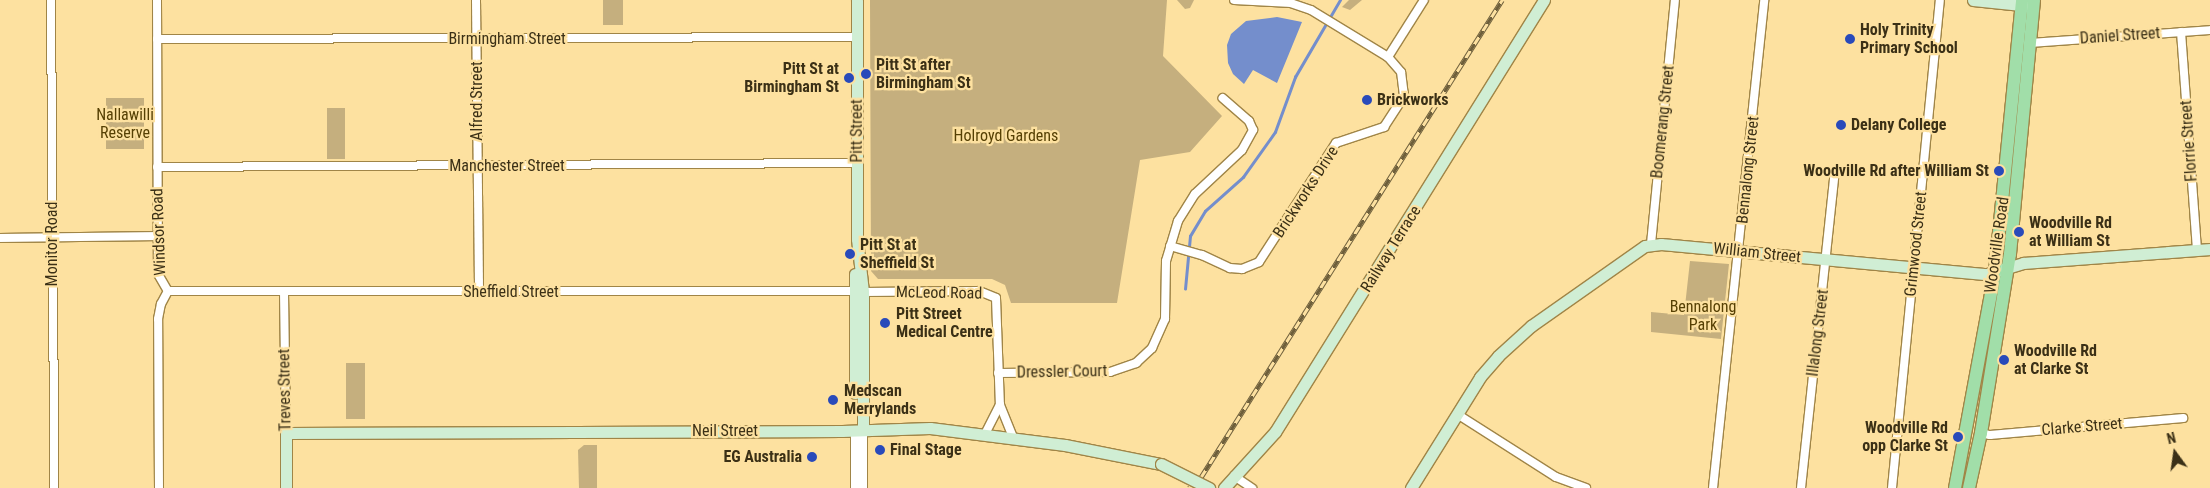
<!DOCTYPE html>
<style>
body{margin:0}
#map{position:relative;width:2210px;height:488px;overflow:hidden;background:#fde1a0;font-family:"Roboto Condensed",sans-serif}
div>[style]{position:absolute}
.green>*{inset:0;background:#c5af7e;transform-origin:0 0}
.water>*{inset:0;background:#748ecc}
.stream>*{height:2.5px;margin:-1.25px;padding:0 1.25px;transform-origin:1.25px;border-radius:1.25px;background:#748ecc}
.roads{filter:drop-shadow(1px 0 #a08547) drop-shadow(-1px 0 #a08547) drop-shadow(0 1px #a08547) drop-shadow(0 -1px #a08547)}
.street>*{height:8px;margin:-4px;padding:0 4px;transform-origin:4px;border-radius:4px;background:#fff}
.secondary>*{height:11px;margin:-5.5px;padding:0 5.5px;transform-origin:5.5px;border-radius:5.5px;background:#d0eed4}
.primary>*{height:12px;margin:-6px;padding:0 6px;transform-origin:6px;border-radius:6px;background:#a1dea9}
.rail>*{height:4.5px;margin-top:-2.25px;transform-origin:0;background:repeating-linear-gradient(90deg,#fde1a0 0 8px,#6e5f3b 0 16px);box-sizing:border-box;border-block:1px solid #6e5f3b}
.bridges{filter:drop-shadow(1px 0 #a08547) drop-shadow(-1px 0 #a08547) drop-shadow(0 1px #a08547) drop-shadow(0 -1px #a08547)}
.secondary-bridge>*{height:11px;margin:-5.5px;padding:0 5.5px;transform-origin:5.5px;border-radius:5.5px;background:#d0eed4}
.dots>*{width:14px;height:14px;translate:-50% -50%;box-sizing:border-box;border:2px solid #fde1a0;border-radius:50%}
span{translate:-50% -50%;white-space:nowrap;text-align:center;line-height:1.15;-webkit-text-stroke:4.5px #fde1a0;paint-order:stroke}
.poi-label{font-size:16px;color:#3b3016;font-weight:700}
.left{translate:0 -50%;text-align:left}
.right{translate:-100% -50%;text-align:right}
.street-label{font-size:16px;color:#3b3016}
.park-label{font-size:16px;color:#564004}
.north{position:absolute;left:2150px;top:428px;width:50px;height:50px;-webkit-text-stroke:4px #fde1a0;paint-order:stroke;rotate:346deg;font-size:14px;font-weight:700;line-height:20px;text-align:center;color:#3b3016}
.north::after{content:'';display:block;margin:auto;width:18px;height:22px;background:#3b3016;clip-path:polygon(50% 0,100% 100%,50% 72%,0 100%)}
</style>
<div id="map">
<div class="green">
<i style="left:603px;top:0;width:20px;height:25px"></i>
<i style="clip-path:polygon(870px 0,1167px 0,1163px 56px,1222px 116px,1190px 152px,1140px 160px,1117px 303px,1011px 303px,1005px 285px,992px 279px,878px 279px,871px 271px)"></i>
<i style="clip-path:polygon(1177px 0,1194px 0,1190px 8px,1185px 9px)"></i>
<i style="clip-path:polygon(1349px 0,1362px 0,1350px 10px,1342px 7px)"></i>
<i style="left:144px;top:98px;width:51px;height:38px;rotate:90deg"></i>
<i style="left:327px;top:108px;width:18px;height:51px"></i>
<i style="clip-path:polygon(1690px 261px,1729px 264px,1721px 339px,1651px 332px,1651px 312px,1684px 315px)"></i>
<i style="left:346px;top:363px;width:19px;height:56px"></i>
<i style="clip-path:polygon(584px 445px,597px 445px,597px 488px,579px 488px,578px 450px)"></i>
</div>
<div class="water">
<i style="clip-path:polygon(1277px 17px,1302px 22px,1277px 83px,1253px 70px,1244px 84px,1233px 74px,1228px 63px,1227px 45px,1231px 34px,1246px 21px)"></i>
</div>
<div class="stream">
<i style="left:1185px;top:289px;width:53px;rotate:-84.6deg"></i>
<i style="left:1190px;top:236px;width:29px;rotate:-59deg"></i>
<i style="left:1205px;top:211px;width:51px;rotate:-41.8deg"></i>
<i style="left:1243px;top:177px;width:55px;rotate:-54.6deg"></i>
<i style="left:1275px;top:132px;width:59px;rotate:-70deg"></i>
<i style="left:1295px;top:77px;width:89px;rotate:-59.7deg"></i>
</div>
<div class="roads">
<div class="street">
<i style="left:51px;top:0;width:488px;rotate:89.6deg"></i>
<i style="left:157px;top:0;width:274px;rotate:89.8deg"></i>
<i style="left:158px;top:274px;width:20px;rotate:60deg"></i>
<i style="left:168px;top:291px;width:686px"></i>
<i style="left:476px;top:0;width:293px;rotate:89.4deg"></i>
<i style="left:2181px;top:32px;width:219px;rotate:85.8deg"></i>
<i style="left:157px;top:39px;width:700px;rotate:-0.16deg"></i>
<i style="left:2030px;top:43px;width:180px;rotate:-4.1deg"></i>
<i style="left:1388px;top:57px;width:67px;rotate:-57.7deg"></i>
<i style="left:157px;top:167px;width:701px;rotate:-0.33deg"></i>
<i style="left:0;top:238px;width:157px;rotate:-0.7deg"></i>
<i style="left:1651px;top:244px;width:245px;rotate:-84.4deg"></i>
<i style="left:1170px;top:246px;width:33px;rotate:16deg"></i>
<i style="left:1202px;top:255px;width:31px;rotate:25deg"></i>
<i style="left:1230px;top:268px;width:12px;rotate:5deg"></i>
<i style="left:1242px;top:269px;width:18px;rotate:-22deg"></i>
<i style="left:1259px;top:262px;width:142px;rotate:-57.1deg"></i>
<i style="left:1336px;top:143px;width:51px;rotate:-18.4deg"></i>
<i style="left:1384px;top:127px;width:37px;rotate:-57deg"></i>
<i style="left:1404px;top:96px;width:24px;rotate:-97deg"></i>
<i style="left:1401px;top:72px;width:20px;rotate:-131deg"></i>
<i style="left:1388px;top:57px;width:90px;rotate:-148.6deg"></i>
<i style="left:1311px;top:10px;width:21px;rotate:-161deg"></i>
<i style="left:1291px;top:3px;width:57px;rotate:-177deg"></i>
<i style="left:284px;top:292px;width:141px;rotate:89.2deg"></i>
<i style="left:863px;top:292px;width:116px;rotate:-0.5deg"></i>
<i style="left:979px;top:291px;width:18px;rotate:22deg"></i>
<i style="left:996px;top:298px;width:107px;rotate:87.9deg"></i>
<i style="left:1000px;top:405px;width:35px;rotate:68deg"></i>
<i style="left:998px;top:373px;width:112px;rotate:-0.5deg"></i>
<i style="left:1110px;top:372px;width:28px;rotate:-19deg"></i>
<i style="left:1136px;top:363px;width:22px;rotate:-43deg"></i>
<i style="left:1152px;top:348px;width:32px;rotate:-66deg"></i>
<i style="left:1165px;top:319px;width:58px;rotate:-89deg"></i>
<i style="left:1166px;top:261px;width:42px;rotate:-73.3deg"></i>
<i style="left:1178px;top:221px;width:32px;rotate:-58deg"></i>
<i style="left:1195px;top:194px;width:64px;rotate:-43.1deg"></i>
<i style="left:1242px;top:150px;width:23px;rotate:-61deg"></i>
<i style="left:1253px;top:130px;width:10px;rotate:-114deg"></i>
<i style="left:1249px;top:121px;width:35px;rotate:-139deg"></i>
<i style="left:1457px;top:414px;width:117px;rotate:32.5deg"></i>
<i style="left:1556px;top:477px;width:32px;rotate:20deg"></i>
<i style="left:863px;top:429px;width:59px;rotate:90deg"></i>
<i style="left:1981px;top:433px;width:9px;rotate:13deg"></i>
<i style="left:1990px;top:435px;width:194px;rotate:-5deg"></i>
<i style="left:985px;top:434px;width:33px;rotate:-63deg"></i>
<i style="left:1234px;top:476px;width:22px;rotate:34deg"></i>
<i style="left:159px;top:488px;width:169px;rotate:-90.3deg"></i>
<i style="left:158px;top:319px;width:15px;rotate:-79deg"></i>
<i style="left:161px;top:304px;width:15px;rotate:-62deg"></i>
<i style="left:855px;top:488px;width:58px;rotate:-90deg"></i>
<i style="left:1713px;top:488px;width:491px;rotate:-84deg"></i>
<i style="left:1801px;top:488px;width:313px;rotate:-83.9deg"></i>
<i style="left:1892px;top:488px;width:490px;rotate:-84.4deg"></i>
</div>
<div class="secondary">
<i style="left:857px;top:0;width:239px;rotate:90deg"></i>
<i style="left:857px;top:239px;width:53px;rotate:83.5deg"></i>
<i style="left:863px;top:292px;width:137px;rotate:90deg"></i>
<i style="left:1973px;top:0;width:58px;rotate:5.9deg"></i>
<i style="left:855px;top:274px;width:119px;rotate:90deg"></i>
<i style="left:286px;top:488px;width:55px;rotate:-90deg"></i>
<i style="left:286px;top:433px;width:556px;rotate:-0.21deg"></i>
<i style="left:842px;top:431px;width:88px;rotate:-2deg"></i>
<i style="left:930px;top:428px;width:136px;rotate:7.2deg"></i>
<i style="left:1065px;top:445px;width:98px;rotate:11.2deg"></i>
<i style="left:1224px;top:488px;width:76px;rotate:-47.7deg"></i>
<i style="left:1275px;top:432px;width:509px;rotate:-58.09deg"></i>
<i style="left:1411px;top:488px;width:131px;rotate:-58.1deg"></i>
<i style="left:1480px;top:377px;width:28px;rotate:-49deg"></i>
<i style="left:1498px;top:356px;width:45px;rotate:-42.3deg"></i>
<i style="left:1531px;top:326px;width:139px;rotate:-35.1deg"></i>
<i style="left:1645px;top:246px;width:16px;rotate:-7deg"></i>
<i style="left:1661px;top:244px;width:327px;rotate:5.3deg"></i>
<i style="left:1987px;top:274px;width:38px;rotate:-17deg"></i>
<i style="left:2023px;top:263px;width:188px;rotate:-4.3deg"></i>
</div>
<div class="primary">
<i style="left:1955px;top:488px;width:220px;rotate:-79.5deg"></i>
<i style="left:1995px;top:272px;width:273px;rotate:-84.3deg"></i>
<i style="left:1969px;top:488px;width:56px;rotate:-77.7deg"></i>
<i style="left:1981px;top:433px;width:181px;rotate:-80.8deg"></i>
<i style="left:2010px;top:254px;width:255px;rotate:-84.6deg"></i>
</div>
</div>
<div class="rail">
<i style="left:1201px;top:477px;width:564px;rotate:-57.75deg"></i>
<i style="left:1189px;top:488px;width:1px;rotate:-45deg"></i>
</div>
<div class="bridges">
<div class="secondary-bridge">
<i style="left:1161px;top:464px;width:54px;rotate:26.6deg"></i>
</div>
</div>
<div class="dots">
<i style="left:1850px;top:39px;background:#294aba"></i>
<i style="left:866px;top:74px;background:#294aba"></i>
<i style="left:849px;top:78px;background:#294aba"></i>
<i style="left:1367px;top:100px;background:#294aba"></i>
<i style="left:1841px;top:125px;background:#294aba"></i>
<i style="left:1999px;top:171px;background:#294aba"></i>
<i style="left:2019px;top:232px;background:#294aba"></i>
<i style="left:850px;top:254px;background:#294aba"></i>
<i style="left:885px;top:323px;background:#294aba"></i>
<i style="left:2004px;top:360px;background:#294aba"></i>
<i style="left:833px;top:400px;background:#294aba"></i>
<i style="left:1958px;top:437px;background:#294aba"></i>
<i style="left:880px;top:450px;background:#294aba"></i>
<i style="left:812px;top:457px;background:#294aba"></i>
</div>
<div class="poi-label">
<span class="left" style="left:1860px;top:39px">Holy Trinity<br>Primary School</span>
<span class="left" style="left:876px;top:74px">Pitt St after<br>Birmingham St</span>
<span class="right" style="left:839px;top:78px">Pitt St at<br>Birmingham St</span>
<span class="left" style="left:1377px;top:100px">Brickworks</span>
<span class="left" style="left:1851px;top:125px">Delany College</span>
<span class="right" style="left:1989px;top:171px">Woodville Rd after William St</span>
<span class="left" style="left:2029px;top:232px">Woodville Rd<br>at William St</span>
<span class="left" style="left:860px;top:254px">Pitt St at<br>Sheffield St</span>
<span class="left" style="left:896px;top:323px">Pitt Street<br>Medical Centre</span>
<span class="left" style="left:2014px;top:360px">Woodville Rd<br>at Clarke St</span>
<span class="left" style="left:844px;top:400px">Medscan<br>Merrylands</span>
<span class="right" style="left:1948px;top:437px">Woodville Rd<br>opp Clarke St</span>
<span class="left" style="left:890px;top:450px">Final Stage</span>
<span class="right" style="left:802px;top:457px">EG Australia</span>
</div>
<div class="street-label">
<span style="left:2120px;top:36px;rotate:-4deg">Daniel Street</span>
<span style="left:507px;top:39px">Birmingham Street</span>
<span style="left:477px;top:101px;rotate:-90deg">Alfred Street</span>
<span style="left:1663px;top:122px;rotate:-84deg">Boomerang Street</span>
<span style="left:857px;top:131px;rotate:-90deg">Pitt Street</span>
<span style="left:2189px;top:141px;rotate:-94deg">Florrie Street</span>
<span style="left:507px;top:166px">Manchester Street</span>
<span style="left:1748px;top:170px;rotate:-84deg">Bennalong Street</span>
<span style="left:1306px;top:192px;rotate:-57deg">Brickworks Drive</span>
<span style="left:159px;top:232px;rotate:-92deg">Windsor Road</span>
<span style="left:52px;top:244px;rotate:-90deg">Monitor Road</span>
<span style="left:1916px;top:244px;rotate:-84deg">Grimwood Street</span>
<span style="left:1997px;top:245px;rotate:-82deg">Woodville Road</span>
<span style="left:1391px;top:249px;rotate:-58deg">Railway Terrace</span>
<span style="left:1757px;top:253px;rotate:6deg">William Street</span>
<span style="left:511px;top:292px">Sheffield Street</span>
<span style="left:939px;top:293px;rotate:1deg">McLeod Road</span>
<span style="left:1818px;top:333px;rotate:-83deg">Illalong Street</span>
<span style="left:1062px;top:372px;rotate:-1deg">Dressler Court</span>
<span style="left:285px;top:390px;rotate:-91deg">Treves Street</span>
<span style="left:2082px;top:427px;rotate:-5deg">Clarke Street</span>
<span style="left:725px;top:431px">Neil Street</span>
</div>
<div class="park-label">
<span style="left:125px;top:124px">Nallawilli<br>Reserve</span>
<span style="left:1006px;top:136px">Holroyd Gardens</span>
<span style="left:1703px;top:316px">Bennalong<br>Park</span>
</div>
<div class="north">N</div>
</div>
